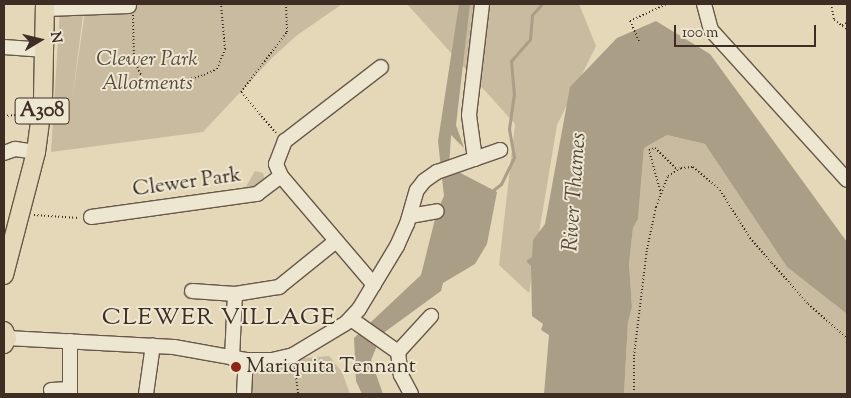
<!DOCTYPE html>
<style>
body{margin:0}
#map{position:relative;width:851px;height:398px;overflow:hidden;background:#e4d8b8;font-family:"Sorts Mill Goudy",serif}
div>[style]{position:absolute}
.green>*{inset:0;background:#c8bb9f}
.water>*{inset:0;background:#ab9e86}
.stream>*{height:3px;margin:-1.5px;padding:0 1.5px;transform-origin:1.5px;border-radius:1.5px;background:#ab9e86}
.path>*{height:2px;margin-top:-1px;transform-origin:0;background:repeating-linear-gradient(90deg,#3d2d24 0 1px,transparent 0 3.5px)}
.roads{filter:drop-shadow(1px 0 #675849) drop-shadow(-1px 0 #675849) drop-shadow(0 1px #675849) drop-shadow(0 -1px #675849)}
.minor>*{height:14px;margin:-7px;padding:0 7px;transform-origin:7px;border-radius:7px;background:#ede6d1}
.major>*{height:18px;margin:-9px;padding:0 9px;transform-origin:9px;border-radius:9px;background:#e4d8b8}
.dots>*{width:14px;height:14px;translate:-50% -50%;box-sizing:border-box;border:2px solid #ede6d1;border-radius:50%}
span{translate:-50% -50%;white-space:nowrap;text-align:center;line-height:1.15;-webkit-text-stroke:4px #ede6d1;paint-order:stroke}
.shield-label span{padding:1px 4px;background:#ede6d1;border:1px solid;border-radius:4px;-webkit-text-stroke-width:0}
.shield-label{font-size:20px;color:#3d2d24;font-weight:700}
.park-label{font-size:21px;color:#59493d;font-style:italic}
.street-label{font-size:21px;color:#3d2d24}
.poi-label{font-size:21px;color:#3d2d24}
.left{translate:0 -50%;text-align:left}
.water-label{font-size:22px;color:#58493c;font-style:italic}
.quarter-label{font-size:24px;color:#3d2d24;letter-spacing:1px}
.frame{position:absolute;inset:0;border:5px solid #3d2d24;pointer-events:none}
.north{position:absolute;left:15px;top:15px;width:50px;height:50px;-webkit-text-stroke:4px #ede6d1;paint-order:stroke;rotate:81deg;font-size:14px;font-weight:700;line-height:20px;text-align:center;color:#3d2d24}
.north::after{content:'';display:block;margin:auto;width:18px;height:22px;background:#3d2d24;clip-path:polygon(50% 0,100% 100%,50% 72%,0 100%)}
.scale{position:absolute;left:674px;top:25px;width:142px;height:22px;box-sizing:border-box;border:2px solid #3d2d24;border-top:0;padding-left:6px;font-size:15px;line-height:18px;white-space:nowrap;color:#3d2d24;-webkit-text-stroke:4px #ede6d1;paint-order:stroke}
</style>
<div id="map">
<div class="green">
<i style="clip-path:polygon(86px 4px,342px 4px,296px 36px,272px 58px,203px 132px,51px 152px,60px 9px,84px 7px,72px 102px)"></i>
<i style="clip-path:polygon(407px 4px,579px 4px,596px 46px,557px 125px,529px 293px,499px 265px,515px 124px)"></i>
<i style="clip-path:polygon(667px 135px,705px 144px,787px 267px,847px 314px,847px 394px,624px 394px,628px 322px,632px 307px,629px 264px,633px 228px,638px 219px,644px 148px)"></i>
<i style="clip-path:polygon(255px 171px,263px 173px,266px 183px,243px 192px)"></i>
<i style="clip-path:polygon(329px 356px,342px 372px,350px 394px,250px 394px,254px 368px,294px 359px)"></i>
</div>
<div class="water">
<i style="clip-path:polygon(459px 4px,470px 4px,456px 125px,464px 148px,451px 135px,449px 167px,497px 192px,487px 244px,475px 264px,443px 283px,441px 291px,382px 334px,371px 360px,383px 394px,362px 394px,356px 381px,354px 338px,421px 275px,437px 211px,444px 196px,438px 141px)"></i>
<i style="clip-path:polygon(656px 21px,710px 54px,847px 242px,847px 314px,787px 267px,705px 144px,667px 135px,644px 148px,638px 219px,633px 228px,629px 264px,632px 307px,628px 322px,624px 394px,544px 394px,549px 335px,541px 330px,543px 324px,532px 316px,531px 266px,526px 261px,532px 257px,533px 240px,545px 224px,570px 87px,617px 38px)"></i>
</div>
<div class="stream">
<i style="left:492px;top:191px;width:11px;rotate:-38deg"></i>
<i style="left:501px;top:184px;width:30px;rotate:-64deg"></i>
<i style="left:514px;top:157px;width:28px;rotate:-100deg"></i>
<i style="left:509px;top:129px;width:34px;rotate:-82deg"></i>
<i style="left:514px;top:95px;width:34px;rotate:-95deg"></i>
<i style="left:511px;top:61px;width:29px;rotate:-49deg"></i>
<i style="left:530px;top:39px;width:24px;rotate:-85deg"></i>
<i style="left:532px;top:15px;width:15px;rotate:-48deg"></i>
</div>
<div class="path">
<i style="left:831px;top:4px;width:16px;rotate:79deg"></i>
<i style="left:834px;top:20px;width:16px;rotate:35deg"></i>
<i style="left:133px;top:15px;width:46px;rotate:88.8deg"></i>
<i style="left:134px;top:61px;width:22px;rotate:63deg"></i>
<i style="left:144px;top:81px;width:18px;rotate:19deg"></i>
<i style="left:161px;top:87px;width:45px;rotate:-15.6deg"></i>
<i style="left:204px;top:75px;width:14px;rotate:-25deg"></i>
<i style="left:217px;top:69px;width:22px;rotate:-68deg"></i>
<i style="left:225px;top:49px;width:45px;rotate:-95.1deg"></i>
<i style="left:842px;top:25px;width:5px;rotate:-22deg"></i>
<i style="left:639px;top:41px;width:22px;rotate:-114deg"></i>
<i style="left:630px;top:21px;width:40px;rotate:-25deg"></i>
<i style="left:4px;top:116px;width:25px;rotate:-5deg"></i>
<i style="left:276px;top:133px;width:54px;rotate:-130.5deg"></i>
<i style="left:241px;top:92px;width:76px;rotate:-52.5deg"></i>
<i style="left:287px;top:32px;width:28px;rotate:-92deg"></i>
<i style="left:661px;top:194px;width:46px;rotate:-105.3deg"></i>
<i style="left:649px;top:150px;width:6px;rotate:-18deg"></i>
<i style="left:655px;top:148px;width:32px;rotate:44deg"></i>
<i style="left:34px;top:215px;width:45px;rotate:3.8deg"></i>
<i style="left:295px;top:368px;width:26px;rotate:83deg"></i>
<i style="left:634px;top:394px;width:38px;rotate:-90deg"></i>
<i style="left:634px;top:356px;width:108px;rotate:-83.1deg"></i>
<i style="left:647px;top:249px;width:43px;rotate:-77.9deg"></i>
<i style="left:656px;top:207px;width:33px;rotate:-69deg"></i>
<i style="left:668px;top:176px;width:15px;rotate:-32deg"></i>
<i style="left:681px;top:168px;width:12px;rotate:-5deg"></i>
<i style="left:693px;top:167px;width:35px;rotate:40deg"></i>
<i style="left:720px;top:190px;width:57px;rotate:58deg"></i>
<i style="left:750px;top:238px;width:33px;rotate:49deg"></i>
<i style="left:772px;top:263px;width:55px;rotate:48.7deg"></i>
<i style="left:808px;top:304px;width:52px;rotate:41.1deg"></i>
</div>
<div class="roads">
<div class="minor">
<i style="left:704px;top:4px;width:27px;rotate:75deg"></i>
<i style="left:711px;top:30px;width:202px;rotate:47.8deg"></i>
<i style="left:45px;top:9px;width:84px;rotate:-2deg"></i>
<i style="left:4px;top:47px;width:41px;rotate:4.2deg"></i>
<i style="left:4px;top:153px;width:12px;rotate:-20deg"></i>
<i style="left:15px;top:149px;width:21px;rotate:8deg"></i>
<i style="left:475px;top:159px;width:44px;rotate:-97.8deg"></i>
<i style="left:469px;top:115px;width:112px;rotate:-83.3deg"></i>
<i style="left:281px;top:176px;width:143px;rotate:49.5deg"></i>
<i style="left:410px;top:216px;width:27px;rotate:-10deg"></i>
<i style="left:91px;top:217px;width:168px;rotate:-7.9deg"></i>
<i style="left:257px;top:194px;width:30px;rotate:-37deg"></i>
<i style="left:281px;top:176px;width:13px;rotate:-113deg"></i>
<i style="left:276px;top:164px;width:25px;rotate:-69deg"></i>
<i style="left:285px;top:141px;width:121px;rotate:-37.6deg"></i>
<i style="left:192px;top:291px;width:43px;rotate:4deg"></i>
<i style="left:351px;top:319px;width:57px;rotate:35.1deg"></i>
<i style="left:398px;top:352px;width:23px;rotate:83deg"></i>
<i style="left:401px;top:375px;width:21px;rotate:62deg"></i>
<i style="left:7px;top:338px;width:167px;rotate:3.1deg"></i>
<i style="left:174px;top:347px;width:73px;rotate:10.2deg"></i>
<i style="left:246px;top:360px;width:26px"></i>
<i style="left:272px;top:360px;width:22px;rotate:-13deg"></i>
<i style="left:293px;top:355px;width:62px;rotate:-31.1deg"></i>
<i style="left:346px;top:323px;width:19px;rotate:-47deg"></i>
<i style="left:359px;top:309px;width:74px;rotate:-58.9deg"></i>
<i style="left:397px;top:246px;width:24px;rotate:-66deg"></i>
<i style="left:407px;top:224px;width:35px;rotate:-74deg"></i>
<i style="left:417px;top:190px;width:11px;rotate:-52deg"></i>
<i style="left:424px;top:181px;width:16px;rotate:-35deg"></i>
<i style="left:437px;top:172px;width:67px;rotate:-19.2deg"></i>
<i style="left:398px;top:352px;width:49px;rotate:-47.5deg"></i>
<i style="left:232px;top:358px;width:64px;rotate:-87.3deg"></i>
<i style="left:235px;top:294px;width:45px;rotate:-9deg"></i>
<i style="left:279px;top:287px;width:73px;rotate:-38.9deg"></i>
<i style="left:51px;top:390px;width:19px;rotate:-3deg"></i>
<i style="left:70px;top:394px;width:53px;rotate:-90deg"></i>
<i style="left:146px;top:394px;width:49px;rotate:-81.9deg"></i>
<i style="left:244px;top:394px;width:34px;rotate:-87deg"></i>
</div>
<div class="major">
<i style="left:4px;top:275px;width:127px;rotate:-75.4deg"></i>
<i style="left:36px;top:152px;width:53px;rotate:-82.5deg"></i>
<i style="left:43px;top:99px;width:95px;rotate:-88.8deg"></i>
<i style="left:4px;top:331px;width:8px;rotate:67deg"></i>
<i style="left:7px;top:338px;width:7px;rotate:117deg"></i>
</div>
</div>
<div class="dots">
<i style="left:236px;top:367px;background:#8f2418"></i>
</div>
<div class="shield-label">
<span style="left:42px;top:111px">A308</span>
</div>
<div class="park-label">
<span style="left:147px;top:72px">Clewer Park<br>Allotments</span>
</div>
<div class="street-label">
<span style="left:187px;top:183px;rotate:-8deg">Clewer Park</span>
</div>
<div class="poi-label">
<span class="left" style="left:246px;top:367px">Mariquita Tennant</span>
</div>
<div class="water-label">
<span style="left:576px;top:192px;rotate:-86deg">River Thames</span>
</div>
<div class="quarter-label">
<span style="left:219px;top:319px">CLEWER VILLAGE</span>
</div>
<div class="frame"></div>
<div class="north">N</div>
<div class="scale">100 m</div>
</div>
